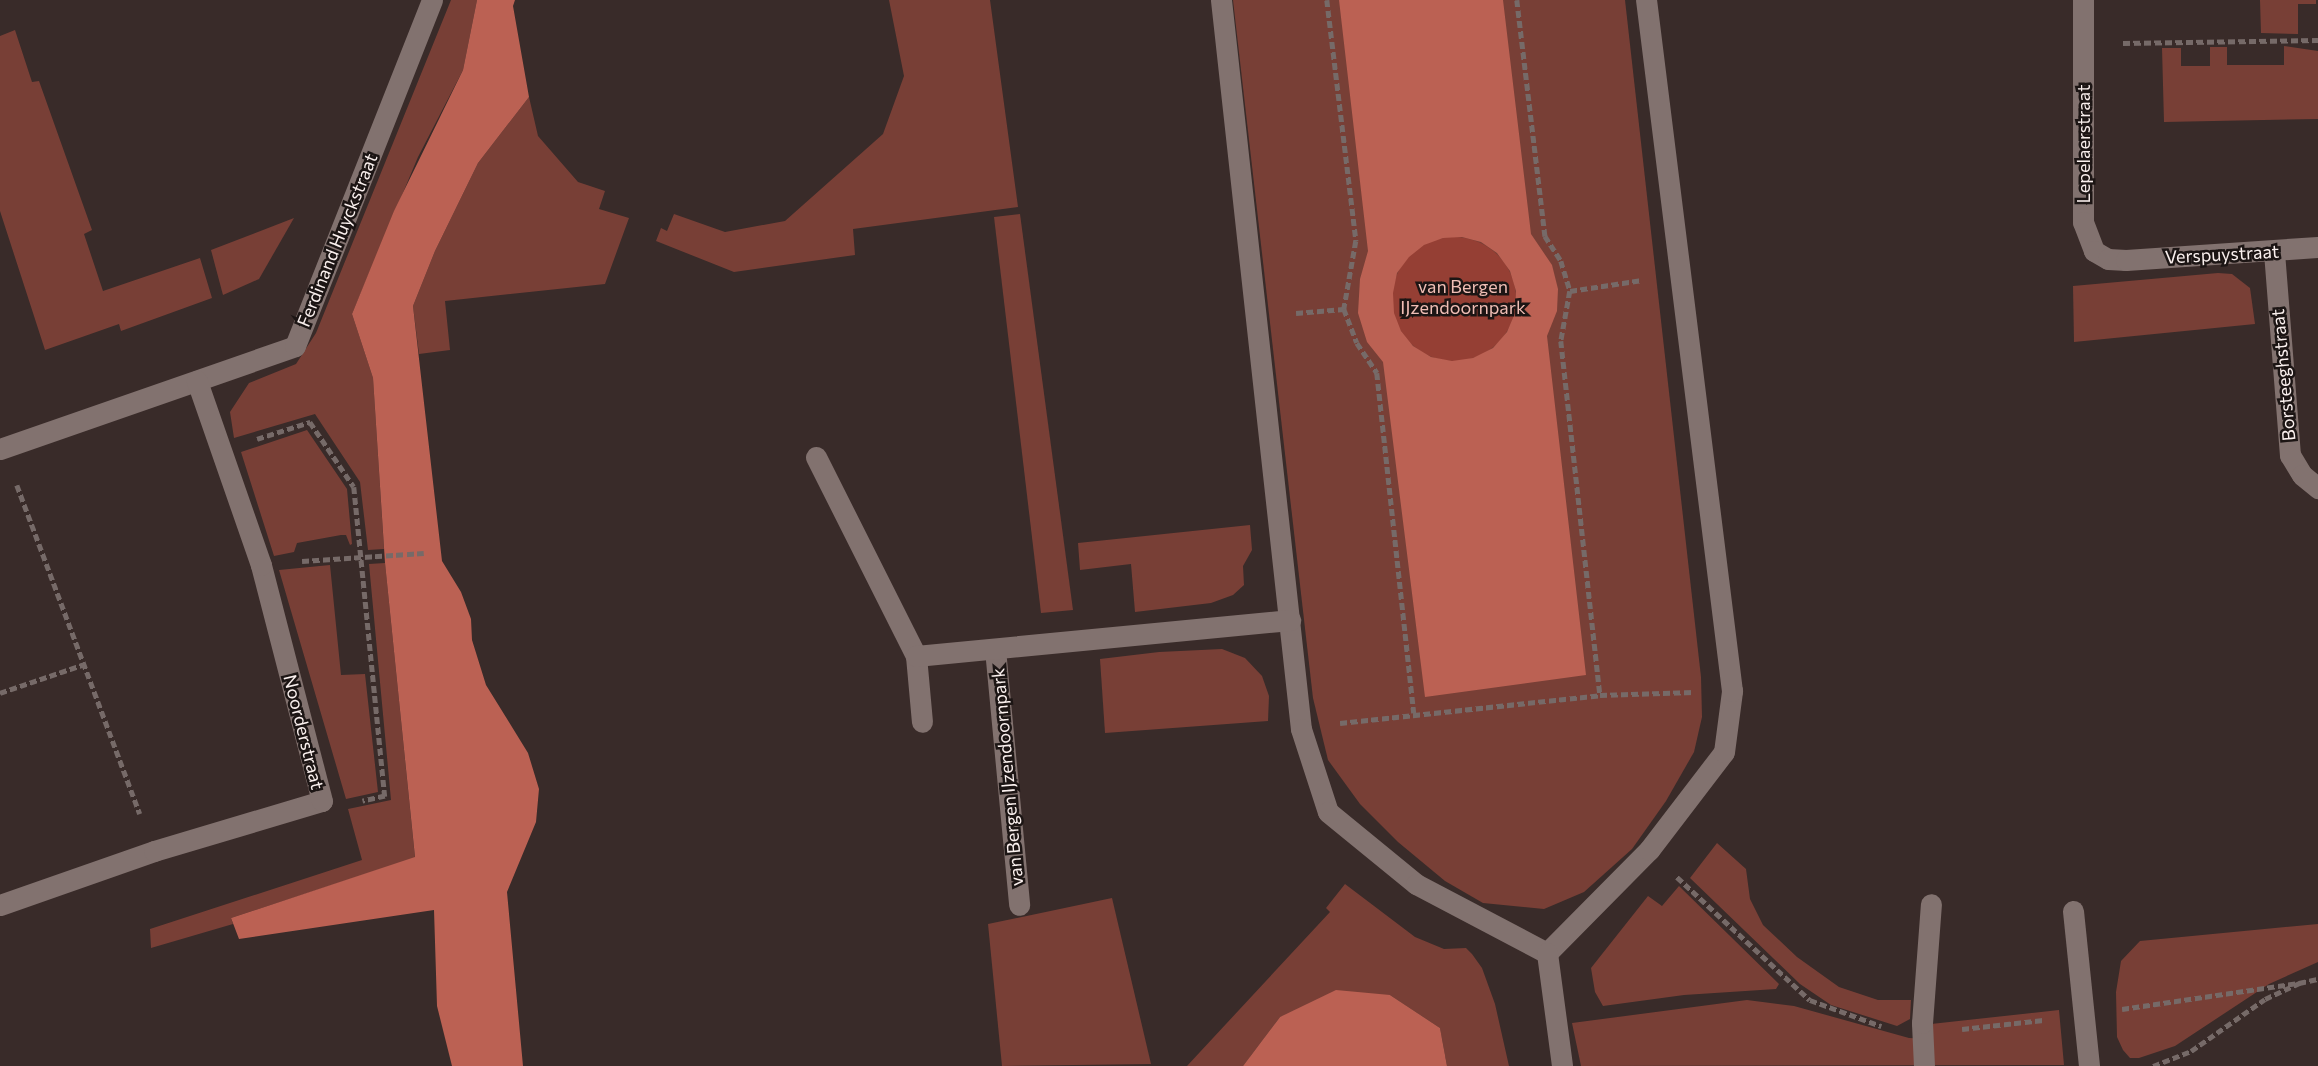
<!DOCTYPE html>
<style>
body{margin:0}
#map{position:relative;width:2318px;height:1066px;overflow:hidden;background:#392b29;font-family:Commissioner,sans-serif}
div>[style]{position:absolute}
.green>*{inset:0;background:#783f36}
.forest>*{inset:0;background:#953f34}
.round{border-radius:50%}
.water>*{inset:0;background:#bb6153}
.path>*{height:4.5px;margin-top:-2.25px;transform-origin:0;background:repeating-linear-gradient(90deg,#766a68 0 7px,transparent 0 10.5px)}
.minor>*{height:21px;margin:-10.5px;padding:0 10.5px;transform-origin:10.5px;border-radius:10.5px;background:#82726f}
span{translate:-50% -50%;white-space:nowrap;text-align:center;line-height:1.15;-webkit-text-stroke:5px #1c1514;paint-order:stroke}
.street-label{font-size:18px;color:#faf0ee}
.park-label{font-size:18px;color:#f0beb5}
</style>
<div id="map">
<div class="green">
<i style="clip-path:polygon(451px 0,477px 0,463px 70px,418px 157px,352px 314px,373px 378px,384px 549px,368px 550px,360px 482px,315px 414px,234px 438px,230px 412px,249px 383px,296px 364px,316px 333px)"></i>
<i style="clip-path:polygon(889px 0,990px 0,1018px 207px,853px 229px,855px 255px,734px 272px,656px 241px,661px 228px,667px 231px,674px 214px,725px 232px,785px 221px,883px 134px,904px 76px)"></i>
<i style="clip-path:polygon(1233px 0,1625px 0,1701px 677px,1702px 717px,1694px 752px,1666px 801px,1632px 849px,1584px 892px,1544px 909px,1483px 903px,1445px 881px,1398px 842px,1360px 804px,1328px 760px,1313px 698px)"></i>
<i style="clip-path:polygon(2260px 0,2316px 0,2316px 4px,2298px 4px,2298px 34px,2261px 33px)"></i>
<i style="clip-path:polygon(15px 30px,32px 82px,39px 81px,92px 230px,84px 234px,103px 291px,200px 258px,212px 298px,121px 331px,119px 324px,45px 350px,0 211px,0 36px)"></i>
<i style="clip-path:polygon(2284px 46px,2318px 51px,2318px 119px,2164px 122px,2162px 48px,2181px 48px,2181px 66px,2210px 66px,2210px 47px,2227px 47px,2227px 65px,2284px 65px)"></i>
<i style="clip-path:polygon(529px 97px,538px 136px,578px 182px,605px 191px,599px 209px,629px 218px,605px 284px,445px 301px,450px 350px,419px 354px,413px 306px,435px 251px,478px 163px)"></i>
<i style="clip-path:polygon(1020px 214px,1073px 610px,1041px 613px,994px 217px)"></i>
<i style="clip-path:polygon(294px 218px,259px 279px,223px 295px,211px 250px)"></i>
<i style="clip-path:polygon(2218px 273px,2232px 274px,2250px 288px,2255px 324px,2074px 342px,2073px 286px)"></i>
<i style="clip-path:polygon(307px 430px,347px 489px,352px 544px,350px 545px,346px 535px,341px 535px,297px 543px,294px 552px,274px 556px,241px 452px)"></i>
<i style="clip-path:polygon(1250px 525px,1252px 550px,1243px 566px,1244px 585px,1233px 595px,1211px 603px,1135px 612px,1131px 564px,1080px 570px,1078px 543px)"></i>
<i style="clip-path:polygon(385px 563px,415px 858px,231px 918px,233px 924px,151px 948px,150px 929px,362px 860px,348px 809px,391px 800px,369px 564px)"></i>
<i style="clip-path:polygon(330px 565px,341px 675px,365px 674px,378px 792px,346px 799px,279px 570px)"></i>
<i style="clip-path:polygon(1222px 649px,1245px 658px,1262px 676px,1269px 696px,1268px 721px,1105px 733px,1100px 659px,1159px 652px)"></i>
<i style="clip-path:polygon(1717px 843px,1746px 869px,1750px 899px,1763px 925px,1797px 957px,1839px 987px,1878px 1000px,1911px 1000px,1910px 1019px,1897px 1026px,1831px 1005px,1800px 984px,1690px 878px)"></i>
<i style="clip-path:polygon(1345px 884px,1415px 937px,1444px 949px,1466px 948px,1472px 954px,1482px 968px,1495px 1004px,1509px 1066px,1447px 1066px,1440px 1028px,1390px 995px,1280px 1017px,1243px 1066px,1187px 1066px,1330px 912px,1326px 908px)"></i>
<i style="clip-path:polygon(1679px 886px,1779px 984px,1776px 989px,1684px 995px,1603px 1006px,1595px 992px,1591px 968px,1648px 896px,1662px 906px)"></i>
<i style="clip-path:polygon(1112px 898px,1151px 1064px,1002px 1066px,988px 924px)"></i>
<i style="clip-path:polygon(2318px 924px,2318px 962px,2269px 984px,2175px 1046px,2139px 1058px,2130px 1058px,2123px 1050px,2117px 1037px,2116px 992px,2121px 961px,2140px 941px)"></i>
<i style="clip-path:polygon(1747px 1000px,1794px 1006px,1909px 1038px,1930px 1039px,1931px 1024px,2059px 1010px,2064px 1065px,1581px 1066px,1572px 1023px)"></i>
</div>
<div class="forest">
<i class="round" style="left:1392px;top:237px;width:124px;height:124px"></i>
</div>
<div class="water">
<i style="clip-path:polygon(477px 0,515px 0,513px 6px,529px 97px,478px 163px,435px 251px,413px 306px,442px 561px,461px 592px,471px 619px,472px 640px,486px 685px,528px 753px,539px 789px,536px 822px,507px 892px,523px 1066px,452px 1066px,437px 1006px,434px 910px,239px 939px,231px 918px,415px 857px,385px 563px,373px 378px,352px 314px,394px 211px,463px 70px)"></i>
<i style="clip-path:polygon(evenodd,1339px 0,1503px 0,1531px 234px,1552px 265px,1558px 289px,1557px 311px,1547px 336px,1586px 675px,1425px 697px,1383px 362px,1367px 342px,1358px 313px,1360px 279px,1368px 251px,1339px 0,1462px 237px,1481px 242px,1497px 253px,1510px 271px,1516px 291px,1515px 313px,1507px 332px,1493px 348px,1473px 358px,1452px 361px,1431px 357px,1413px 346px,1401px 331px,1394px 313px,1393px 293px,1397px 273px,1409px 257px,1424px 245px,1443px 238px,1462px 237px)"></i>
<i style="clip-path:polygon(1336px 990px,1390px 995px,1440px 1028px,1447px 1066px,1243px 1066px,1280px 1017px)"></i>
</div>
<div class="path">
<i style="left:1327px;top:0;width:243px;rotate:83.1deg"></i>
<i style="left:1356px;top:241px;width:69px;rotate:100deg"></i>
<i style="left:1344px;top:309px;width:36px;rotate:69deg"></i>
<i style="left:1357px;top:343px;width:36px;rotate:56deg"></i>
<i style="left:1377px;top:373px;width:342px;rotate:83.8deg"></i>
<i style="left:1517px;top:0;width:238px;rotate:83.2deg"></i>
<i style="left:1545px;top:236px;width:30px;rotate:57deg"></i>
<i style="left:1561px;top:261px;width:31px;rotate:73deg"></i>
<i style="left:1570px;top:291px;width:51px;rotate:100.2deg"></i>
<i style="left:1561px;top:341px;width:356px;rotate:83.7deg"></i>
<i style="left:2123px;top:43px;width:195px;rotate:-0.9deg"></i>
<i style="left:1570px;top:291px;width:73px;rotate:-8.7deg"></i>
<i style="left:1296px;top:313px;width:48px;rotate:-4.8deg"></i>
<i style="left:257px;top:439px;width:56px;rotate:-17.8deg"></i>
<i style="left:310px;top:422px;width:78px;rotate:55.9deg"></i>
<i style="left:354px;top:487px;width:311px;rotate:84.3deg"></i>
<i style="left:385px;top:796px;width:23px;rotate:167deg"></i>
<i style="left:17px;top:485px;width:351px;rotate:69.5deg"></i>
<i style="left:302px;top:561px;width:122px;rotate:-3.8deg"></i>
<i style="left:0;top:693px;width:90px;rotate:-18.8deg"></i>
<i style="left:1340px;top:723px;width:262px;rotate:-6.1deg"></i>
<i style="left:1600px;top:695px;width:94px;rotate:-1.8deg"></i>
<i style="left:1677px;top:877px;width:181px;rotate:42.8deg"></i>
<i style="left:1810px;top:1000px;width:76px;rotate:20.1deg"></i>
<i style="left:2122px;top:1009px;width:179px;rotate:-8.4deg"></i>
<i style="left:1962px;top:1029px;width:82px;rotate:-6.3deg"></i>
<i style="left:2153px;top:1066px;width:41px;rotate:-21.5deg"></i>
<i style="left:2191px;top:1051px;width:90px;rotate:-35.1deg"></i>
<i style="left:2265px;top:999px;width:38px;rotate:-25deg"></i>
<i style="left:2299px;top:983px;width:19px;rotate:-12deg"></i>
</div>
<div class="minor">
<i style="left:1221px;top:0;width:733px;rotate:83.74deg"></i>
<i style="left:1301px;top:729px;width:87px;rotate:72deg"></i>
<i style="left:1328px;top:812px;width:114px;rotate:39.3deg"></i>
<i style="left:1416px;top:884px;width:148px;rotate:27.8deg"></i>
<i style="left:2083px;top:0;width:222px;rotate:90deg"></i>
<i style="left:2083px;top:222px;width:31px;rotate:69deg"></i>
<i style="left:2094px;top:251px;width:16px;rotate:30deg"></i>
<i style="left:2108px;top:259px;width:18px;rotate:3deg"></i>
<i style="left:2126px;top:260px;width:192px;rotate:-3.9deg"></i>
<i style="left:2274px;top:252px;width:204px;rotate:85.5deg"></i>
<i style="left:2290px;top:455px;width:23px;rotate:59deg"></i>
<i style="left:2302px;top:475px;width:21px;rotate:39deg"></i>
<i style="left:0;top:449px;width:312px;rotate:-19.2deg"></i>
<i style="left:295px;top:346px;width:372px;rotate:-68.4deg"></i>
<i style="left:816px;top:457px;width:223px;rotate:63.3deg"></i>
<i style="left:916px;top:656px;width:66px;rotate:84.8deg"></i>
<i style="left:995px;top:649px;width:257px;rotate:84.6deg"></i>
<i style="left:916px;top:656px;width:376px;rotate:-5.5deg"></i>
<i style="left:0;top:905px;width:163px;rotate:-19.3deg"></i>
<i style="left:154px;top:851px;width:175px;rotate:-16.6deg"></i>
<i style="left:322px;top:801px;width:244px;rotate:-104.5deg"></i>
<i style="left:261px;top:565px;width:195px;rotate:-109.2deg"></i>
<i style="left:2073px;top:911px;width:156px;rotate:84.1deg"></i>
<i style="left:1547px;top:953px;width:145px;rotate:-45.3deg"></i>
<i style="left:1649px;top:850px;width:123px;rotate:-52.6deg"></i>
<i style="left:1724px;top:752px;width:62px;rotate:-82.5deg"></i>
<i style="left:1732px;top:691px;width:696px;rotate:-97.09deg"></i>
<i style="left:1547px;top:953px;width:114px;rotate:82.4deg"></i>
<i style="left:1924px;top:1066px;width:43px;rotate:-92.7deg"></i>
<i style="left:1922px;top:1023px;width:119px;rotate:-85.7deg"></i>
</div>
<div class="street-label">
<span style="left:2083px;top:144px;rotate:-90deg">Lepelaerstraat</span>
<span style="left:337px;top:240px;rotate:-68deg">Ferdinand Huyckstraat</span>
<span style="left:2222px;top:254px;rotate:-3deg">Verspuystraat</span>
<span style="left:2283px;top:375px;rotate:-95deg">Borsteeghstraat</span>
<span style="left:304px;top:732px;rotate:76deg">Noorderstraat</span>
<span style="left:1007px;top:777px;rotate:-95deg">van Bergen IJzendoornpark</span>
</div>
<div class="park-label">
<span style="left:1463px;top:297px">van Bergen<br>IJzendoornpark</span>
</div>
</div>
